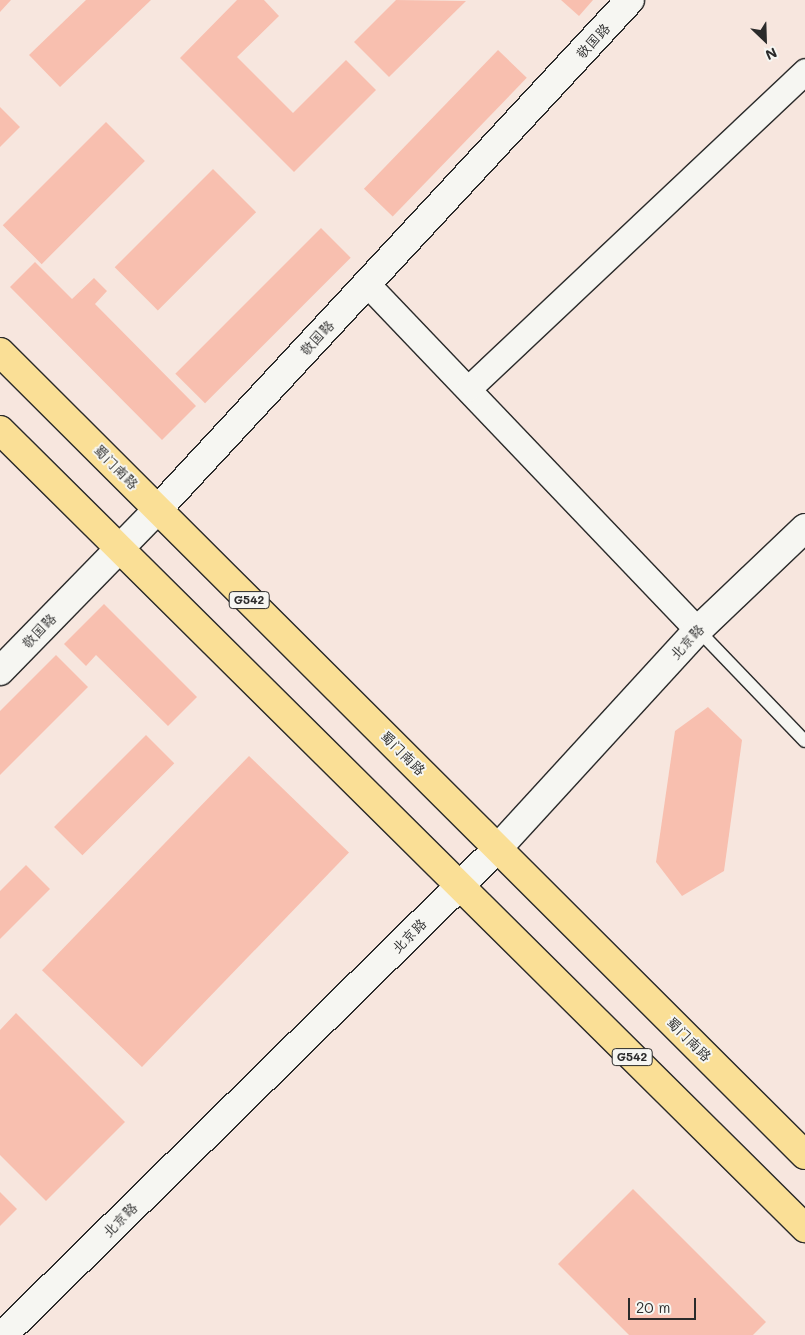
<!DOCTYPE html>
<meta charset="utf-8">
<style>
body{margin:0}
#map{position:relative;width:805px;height:1335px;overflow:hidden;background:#f7e6de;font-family:Mali,"LXGW WenKai TC",sans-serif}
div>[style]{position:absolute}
.building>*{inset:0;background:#f8bfaf;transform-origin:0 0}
.roads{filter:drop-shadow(1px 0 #2b2b2b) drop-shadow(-1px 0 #2b2b2b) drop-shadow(0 1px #2b2b2b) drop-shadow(0 -1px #2b2b2b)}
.service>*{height:12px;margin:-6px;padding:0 6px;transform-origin:6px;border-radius:6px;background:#f6f6f2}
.minor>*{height:25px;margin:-12.5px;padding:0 12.5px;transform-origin:12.5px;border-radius:12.5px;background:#f6f6f2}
.tertiary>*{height:28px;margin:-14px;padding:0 14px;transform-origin:14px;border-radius:14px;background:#f6f6f2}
.trunk>*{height:28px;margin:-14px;padding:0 14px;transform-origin:14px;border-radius:14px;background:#fadf96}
span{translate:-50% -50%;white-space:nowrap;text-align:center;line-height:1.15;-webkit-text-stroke:4px #f6f6f2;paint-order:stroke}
.shield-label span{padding:1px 4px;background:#f6f6f2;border:1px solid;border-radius:4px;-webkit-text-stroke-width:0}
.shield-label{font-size:12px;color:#2b2b2b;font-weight:700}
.street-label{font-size:14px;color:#2b2b2b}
.north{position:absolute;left:740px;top:15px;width:50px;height:50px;-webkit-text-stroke:4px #f6f6f2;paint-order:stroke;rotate:156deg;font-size:14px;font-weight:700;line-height:20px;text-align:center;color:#2b2b2b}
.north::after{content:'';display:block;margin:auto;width:18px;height:22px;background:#2b2b2b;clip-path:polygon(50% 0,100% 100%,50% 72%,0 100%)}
.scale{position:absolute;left:628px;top:1298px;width:68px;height:22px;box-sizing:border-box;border:2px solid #2b2b2b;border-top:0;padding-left:6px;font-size:15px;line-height:18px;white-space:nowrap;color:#2b2b2b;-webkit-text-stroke:4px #f6f6f2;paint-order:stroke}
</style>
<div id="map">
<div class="building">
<i style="clip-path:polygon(0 0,11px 0,0 12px)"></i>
<i style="clip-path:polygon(86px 0,151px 0,60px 87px,29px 55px)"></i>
<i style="clip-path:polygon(237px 0,264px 0,279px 16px,237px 57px,293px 113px,346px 60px,376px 90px,294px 172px,180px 58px)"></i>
<i style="clip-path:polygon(396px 0,466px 1px,389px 77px,354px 42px)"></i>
<i style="clip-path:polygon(561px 0,593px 0,579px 16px)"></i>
<i style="left:498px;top:50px;width:40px;height:193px;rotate:44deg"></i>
<i style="clip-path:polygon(0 107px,20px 127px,0 147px)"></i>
<i style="left:106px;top:122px;width:55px;height:146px;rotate:45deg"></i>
<i style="left:213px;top:169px;width:61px;height:139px;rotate:45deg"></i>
<i style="left:321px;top:228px;width:42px;height:206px;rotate:45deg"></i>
<i style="clip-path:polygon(35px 262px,72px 299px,94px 278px,107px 291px,95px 304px,196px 406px,162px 440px,10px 287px)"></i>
<i style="clip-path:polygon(104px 604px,197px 697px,168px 726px,96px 655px,86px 666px,64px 644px)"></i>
<i style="clip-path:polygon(56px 655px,88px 687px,0 775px,0 711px)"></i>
<i style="clip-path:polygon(708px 707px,742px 740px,724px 871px,682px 896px,656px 862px,675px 731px)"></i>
<i style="left:146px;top:735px;width:40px;height:130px;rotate:45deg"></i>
<i style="left:249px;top:756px;width:139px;height:298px;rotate:44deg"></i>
<i style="clip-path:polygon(26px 865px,50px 889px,0 939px,0 891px)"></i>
<i style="clip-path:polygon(16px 1013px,125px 1122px,46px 1201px,0 1155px,0 1030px)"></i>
<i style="clip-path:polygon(633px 1189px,766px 1322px,753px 1335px,629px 1335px,558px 1264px)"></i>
<i style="clip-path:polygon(0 1192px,17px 1209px,0 1226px)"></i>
</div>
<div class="roads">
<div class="service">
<i style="left:698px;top:630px;width:154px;rotate:46.1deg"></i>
</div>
<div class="minor">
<i style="left:367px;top:284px;width:479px;rotate:46.3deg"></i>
<i style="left:469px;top:388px;width:462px;rotate:-43.3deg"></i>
</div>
<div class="tertiary">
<i style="left:0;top:671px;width:226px;rotate:-45.7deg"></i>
<i style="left:158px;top:509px;width:694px;rotate:-47.16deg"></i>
<i style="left:3px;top:1335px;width:694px;rotate:-44.53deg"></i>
<i style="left:498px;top:848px;width:296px;rotate:-47.5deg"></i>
<i style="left:698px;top:630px;width:148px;rotate:-43.6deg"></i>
</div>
<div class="trunk">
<i style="left:0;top:352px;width:1137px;rotate:44.93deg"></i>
<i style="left:0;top:430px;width:1134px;rotate:44.75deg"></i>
</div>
</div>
<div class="shield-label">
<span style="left:249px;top:600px">G542</span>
<span style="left:632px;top:1057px">G542</span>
</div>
<div class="street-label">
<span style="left:593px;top:41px;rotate:-47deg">敬国路</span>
<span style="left:317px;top:338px;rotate:-47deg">敬国路</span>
<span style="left:116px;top:467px;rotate:45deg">蜀门南路</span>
<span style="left:39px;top:631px;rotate:-46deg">敬国路</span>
<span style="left:687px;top:642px;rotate:-47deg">北京路</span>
<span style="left:403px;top:753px;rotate:45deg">蜀门南路</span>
<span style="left:409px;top:936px;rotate:-45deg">北京路</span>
<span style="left:689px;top:1039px;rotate:45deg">蜀门南路</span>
<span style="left:120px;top:1220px;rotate:-45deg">北京路</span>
</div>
<div class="north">N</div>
<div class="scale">20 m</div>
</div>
